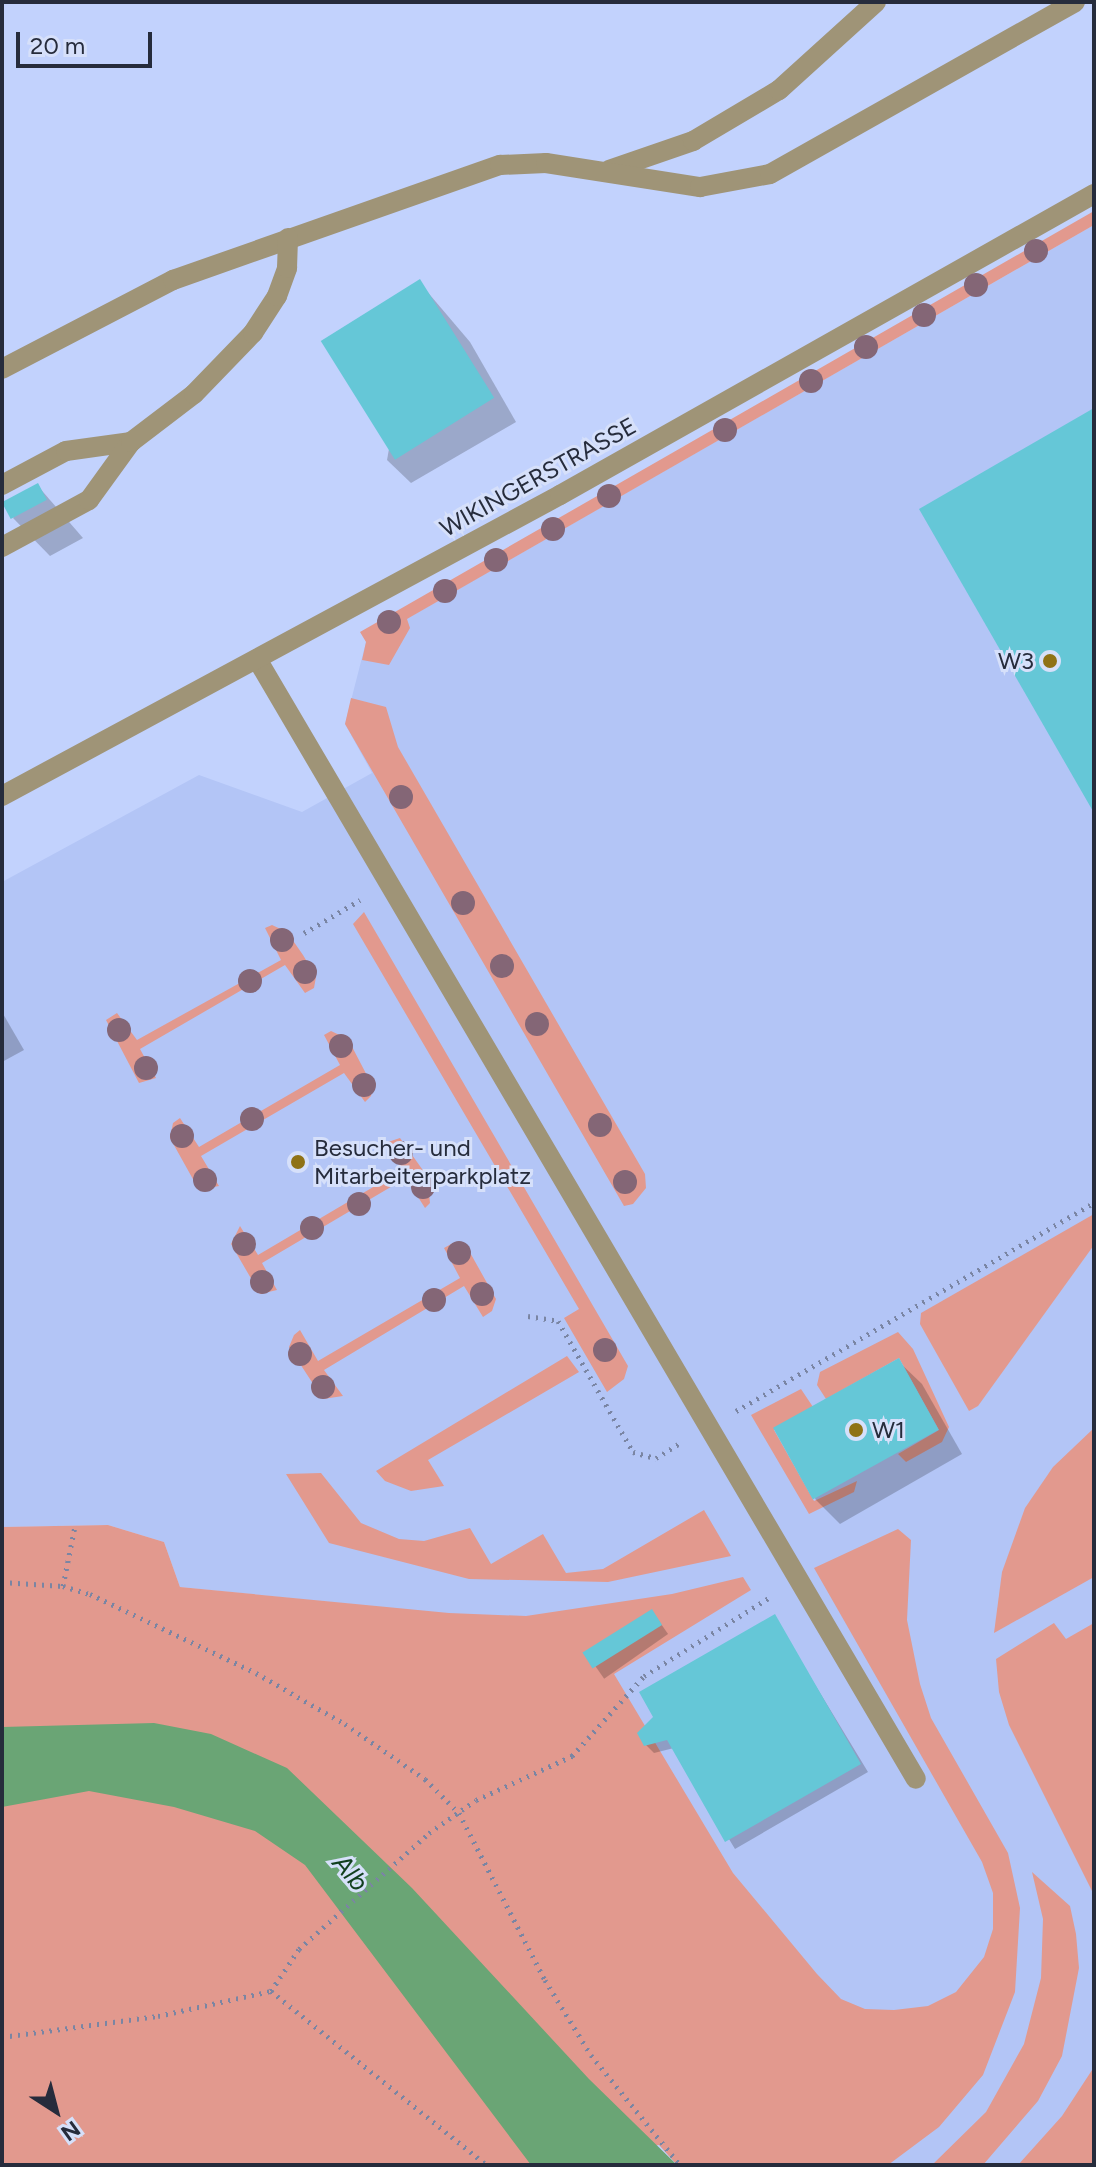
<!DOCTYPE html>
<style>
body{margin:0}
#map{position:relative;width:1096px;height:2167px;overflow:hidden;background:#c2d2fd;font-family:Figtree,sans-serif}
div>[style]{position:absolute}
.built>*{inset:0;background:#b3c5f6}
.green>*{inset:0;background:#e2998e}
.water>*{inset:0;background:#6aa575}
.shadow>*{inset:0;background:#0003;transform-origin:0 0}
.building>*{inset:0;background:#65c7d7;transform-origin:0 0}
.path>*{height:5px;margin-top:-2.5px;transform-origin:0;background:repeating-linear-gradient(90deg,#7a85a3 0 2px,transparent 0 8px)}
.lane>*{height:20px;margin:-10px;padding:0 10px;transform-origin:10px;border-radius:10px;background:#9f9477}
.street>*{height:20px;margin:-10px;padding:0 10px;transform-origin:10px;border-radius:10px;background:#9f9477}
.trees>*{width:24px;height:24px;margin:-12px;border-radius:50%;background:#846676}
.dots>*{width:22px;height:22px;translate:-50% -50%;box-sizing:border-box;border:4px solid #d6e0fa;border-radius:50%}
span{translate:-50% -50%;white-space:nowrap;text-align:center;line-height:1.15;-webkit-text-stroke:6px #d6e0fa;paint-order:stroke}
.street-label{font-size:24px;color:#262c3c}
.poi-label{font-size:24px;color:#262c3c}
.right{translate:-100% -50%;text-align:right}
.left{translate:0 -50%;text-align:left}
.water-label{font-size:26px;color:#113f1e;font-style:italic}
.frame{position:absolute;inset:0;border:4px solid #262c3c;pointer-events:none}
.north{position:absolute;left:16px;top:2071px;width:80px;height:80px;-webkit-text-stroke:6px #d6e0fa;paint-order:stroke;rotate:144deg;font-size:22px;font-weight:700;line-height:32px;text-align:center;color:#262c3c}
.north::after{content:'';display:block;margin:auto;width:28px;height:36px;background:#262c3c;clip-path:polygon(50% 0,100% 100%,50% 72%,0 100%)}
.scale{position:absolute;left:16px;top:32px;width:136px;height:36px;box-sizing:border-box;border:4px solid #262c3c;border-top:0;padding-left:10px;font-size:24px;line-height:28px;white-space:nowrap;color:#262c3c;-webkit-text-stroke:6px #d6e0fa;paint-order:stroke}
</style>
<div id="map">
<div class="built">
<i style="clip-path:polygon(1094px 225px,1094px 2165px,872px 2165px,380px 1607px,180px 1587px,164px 1542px,108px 1525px,2px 1527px,2px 882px,199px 775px,302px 812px,372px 773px,345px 724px,366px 642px)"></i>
</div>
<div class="green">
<i style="clip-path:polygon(1094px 211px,1094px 225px,407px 619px,410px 628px,389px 665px,362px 660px,366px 642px,360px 632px)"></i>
<i style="clip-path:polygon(351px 698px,386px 707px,398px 747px,645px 1174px,646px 1188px,633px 1204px,624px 1206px,345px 724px)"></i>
<i style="clip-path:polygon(364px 912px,628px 1366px,624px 1379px,607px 1392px,564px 1318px,579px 1309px,353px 924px)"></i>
<i style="clip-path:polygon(272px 925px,287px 932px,303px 955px,316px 977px,314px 988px,305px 993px,285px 965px,140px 1049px,156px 1078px,139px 1083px,106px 1020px,117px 1013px,137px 1040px,281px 960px,265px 928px)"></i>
<i style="clip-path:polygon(331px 1031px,348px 1039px,373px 1087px,371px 1096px,365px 1102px,344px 1073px,201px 1156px,219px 1186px,199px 1190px,170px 1138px,173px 1123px,180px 1118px,199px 1147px,340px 1065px,324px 1035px)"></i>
<i style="clip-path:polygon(400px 1138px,427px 1176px,430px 1203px,425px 1208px,406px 1178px,262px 1263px,277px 1290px,260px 1294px,231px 1244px,240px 1226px,258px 1255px,402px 1170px,388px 1142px)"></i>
<i style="clip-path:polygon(1094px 1214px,1094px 1245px,978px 1406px,969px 1411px,920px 1324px,921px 1313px)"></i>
<i style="clip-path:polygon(453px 1243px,468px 1249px,496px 1299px,492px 1311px,483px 1317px,464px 1286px,324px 1370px,343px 1396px,323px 1399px,289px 1347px,294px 1335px,300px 1330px,318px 1361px,460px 1278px,444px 1248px)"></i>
<i style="clip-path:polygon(898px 1332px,913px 1349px,949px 1427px,942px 1442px,906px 1462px,898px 1454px,939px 1430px,899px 1358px,826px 1399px,817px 1385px,820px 1372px)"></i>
<i style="clip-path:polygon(567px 1356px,579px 1372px,428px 1460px,444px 1486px,411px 1491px,385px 1481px,376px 1471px)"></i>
<i style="clip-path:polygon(801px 1389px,813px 1407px,774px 1430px,814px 1501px,857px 1481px,854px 1492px,809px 1514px,751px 1415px)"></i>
<i style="clip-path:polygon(1094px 1428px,1094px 1577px,994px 1633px,1002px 1572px,1025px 1508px,1053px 1467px)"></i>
<i style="clip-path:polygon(321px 1473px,361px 1523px,399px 1539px,424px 1541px,470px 1528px,491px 1564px,543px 1534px,566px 1573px,603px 1569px,704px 1510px,731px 1556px,608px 1582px,469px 1579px,329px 1543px,286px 1474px)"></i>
<i style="clip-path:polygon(108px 1525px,164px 1542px,180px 1587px,449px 1613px,526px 1616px,672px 1594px,743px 1577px,751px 1590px,614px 1674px,733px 1873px,817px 1974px,841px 1999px,865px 2009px,894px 2010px,928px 2006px,956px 1992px,984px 1957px,993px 1929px,993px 1893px,982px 1862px,814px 1568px,898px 1529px,911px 1540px,907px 1620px,920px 1684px,931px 1718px,1008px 1853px,1020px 1908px,1015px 1992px,983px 2075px,939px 2127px,888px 2165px,677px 2165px,659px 2145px,531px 2165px,2px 2165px,2px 1527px)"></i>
<i style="clip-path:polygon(1054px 1623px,1066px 1639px,1094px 1623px,1094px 1895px,1009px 1725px,999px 1692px,996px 1659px)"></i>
<i style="clip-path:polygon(1032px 1872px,1070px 1906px,1076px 1934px,1079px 1968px,1062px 2056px,1038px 2101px,983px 2165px,932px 2165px,986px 2112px,1024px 2044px,1041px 1978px,1043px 1919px)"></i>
<i style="clip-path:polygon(1094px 2067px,1094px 2165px,1018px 2165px,1062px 2116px)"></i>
</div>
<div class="water">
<i style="clip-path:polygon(154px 1723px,211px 1734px,287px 1768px,412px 1888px,589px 2079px,677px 2165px,531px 2165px,305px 1865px,255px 1831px,174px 1807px,89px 1791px,2px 1807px,2px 1727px)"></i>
</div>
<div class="shadow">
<i style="clip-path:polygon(419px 282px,470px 342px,516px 422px,411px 483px,387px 460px)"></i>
<i style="clip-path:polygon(37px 485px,83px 538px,50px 556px,13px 518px)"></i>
<i style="clip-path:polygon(2px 1012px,24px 1050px,2px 1062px)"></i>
<i style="clip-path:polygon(898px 1361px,922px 1384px,962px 1454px,840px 1524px,816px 1500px,776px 1430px)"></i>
<i style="left:652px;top:1611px;width:28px;height:78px;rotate:55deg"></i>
<i style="clip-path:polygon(774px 1617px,868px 1772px,735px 1849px,674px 1748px,654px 1753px,646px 1745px)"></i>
</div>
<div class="building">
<i style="left:420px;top:279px;width:140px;height:117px;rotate:58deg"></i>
<i style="clip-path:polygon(1094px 408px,1094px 813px,919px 509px)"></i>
<i style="left:38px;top:483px;width:19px;height:41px;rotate:62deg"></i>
<i style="left:899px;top:1358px;width:82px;height:144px;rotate:61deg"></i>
<i style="left:652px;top:1609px;width:19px;height:82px;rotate:58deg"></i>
<i style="clip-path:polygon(775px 1614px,861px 1764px,725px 1842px,667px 1740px,644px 1746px,637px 1733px,653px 1717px,639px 1692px)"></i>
</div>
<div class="path">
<i style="left:304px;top:933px;width:65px;rotate:-30.5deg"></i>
<i style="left:528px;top:1316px;width:30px;rotate:9deg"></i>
<i style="left:558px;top:1321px;width:151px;rotate:60.2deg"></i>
<i style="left:633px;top:1452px;width:24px;rotate:15deg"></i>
<i style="left:656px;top:1458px;width:31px;rotate:-32deg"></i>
<i style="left:736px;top:1411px;width:414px;rotate:-30.2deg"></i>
<i style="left:2px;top:1582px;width:61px;rotate:3.8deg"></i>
<i style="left:63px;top:1586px;width:28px;rotate:17deg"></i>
<i style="left:90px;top:1594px;width:184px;rotate:25.4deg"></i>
<i style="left:256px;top:1673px;width:103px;rotate:29.8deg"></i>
<i style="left:345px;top:1724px;width:97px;rotate:34.5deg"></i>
<i style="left:425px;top:1779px;width:48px;rotate:45deg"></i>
<i style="left:459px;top:1813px;width:188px;rotate:62.8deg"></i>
<i style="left:545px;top:1980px;width:88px;rotate:58.5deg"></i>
<i style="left:591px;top:2055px;width:141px;rotate:51deg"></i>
<i style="left:63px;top:1586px;width:61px;rotate:-78.7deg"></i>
<i style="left:271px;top:1991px;width:50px;rotate:-56.3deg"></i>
<i style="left:299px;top:1949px;width:174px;rotate:-41.7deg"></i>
<i style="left:429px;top:1833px;width:57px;rotate:-35.1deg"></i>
<i style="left:476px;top:1800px;width:106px;rotate:-24.6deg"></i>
<i style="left:572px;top:1756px;width:108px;rotate:-48deg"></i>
<i style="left:644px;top:1676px;width:151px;rotate:-32deg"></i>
<i style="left:2px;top:2037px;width:157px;rotate:-7.7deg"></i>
<i style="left:158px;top:2016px;width:116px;rotate:-12.5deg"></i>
<i style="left:271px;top:1991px;width:277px;rotate:38.9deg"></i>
</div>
<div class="lane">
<i style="left:609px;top:170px;width:89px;rotate:-19deg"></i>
<i style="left:693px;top:141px;width:100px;rotate:-30.7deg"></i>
<i style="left:779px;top:90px;width:131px;rotate:-42.2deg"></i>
<i style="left:2px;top:369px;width:193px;rotate:-27.5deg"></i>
<i style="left:173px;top:280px;width:347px;rotate:-19.4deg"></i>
<i style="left:500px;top:165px;width:46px;rotate:-2.5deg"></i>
<i style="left:546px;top:163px;width:156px;rotate:8.9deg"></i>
<i style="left:700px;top:187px;width:71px;rotate:-10.5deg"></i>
<i style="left:770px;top:174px;width:350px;rotate:-29.4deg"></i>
<i style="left:2px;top:485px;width:72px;rotate:-28deg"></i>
<i style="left:66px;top:451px;width:66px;rotate:-7.9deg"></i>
<i style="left:2px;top:547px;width:99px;rotate:-28.4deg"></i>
<i style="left:89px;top:500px;width:72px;rotate:-54.1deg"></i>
<i style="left:131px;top:442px;width:79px;rotate:-37.3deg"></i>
<i style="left:194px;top:394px;width:85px;rotate:-46deg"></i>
<i style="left:253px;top:333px;width:44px;rotate:-57deg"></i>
<i style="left:277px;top:296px;width:30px;rotate:-70deg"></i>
<i style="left:287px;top:268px;width:30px;rotate:-88deg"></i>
<i style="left:257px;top:659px;width:1299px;rotate:59.53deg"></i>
</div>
<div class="street">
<i style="left:2px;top:796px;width:634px;rotate:-28.34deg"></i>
<i style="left:560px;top:495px;width:613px;rotate:-29.41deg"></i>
</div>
<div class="trees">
<i style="left:1036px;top:251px"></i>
<i style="left:976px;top:285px"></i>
<i style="left:924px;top:315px"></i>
<i style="left:866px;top:347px"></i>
<i style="left:811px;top:381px"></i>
<i style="left:725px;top:430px"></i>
<i style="left:609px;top:496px"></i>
<i style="left:553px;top:529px"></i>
<i style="left:496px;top:560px"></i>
<i style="left:445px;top:591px"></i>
<i style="left:389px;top:622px"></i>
<i style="left:401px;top:797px"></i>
<i style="left:463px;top:903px"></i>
<i style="left:282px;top:940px"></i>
<i style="left:502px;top:966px"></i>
<i style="left:305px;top:972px"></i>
<i style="left:250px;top:981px"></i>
<i style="left:537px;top:1024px"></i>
<i style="left:119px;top:1030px"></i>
<i style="left:341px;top:1046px"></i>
<i style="left:146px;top:1068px"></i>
<i style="left:364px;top:1085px"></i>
<i style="left:252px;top:1119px"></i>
<i style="left:600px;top:1125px"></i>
<i style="left:182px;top:1136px"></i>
<i style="left:401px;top:1153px"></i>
<i style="left:205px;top:1180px"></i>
<i style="left:625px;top:1182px"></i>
<i style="left:423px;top:1187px"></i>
<i style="left:359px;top:1204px"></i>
<i style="left:312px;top:1228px"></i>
<i style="left:244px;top:1244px"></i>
<i style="left:459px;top:1253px"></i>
<i style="left:262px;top:1282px"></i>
<i style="left:482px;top:1294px"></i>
<i style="left:434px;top:1300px"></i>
<i style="left:605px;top:1350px"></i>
<i style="left:300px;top:1354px"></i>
<i style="left:323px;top:1387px"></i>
</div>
<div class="dots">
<i style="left:1050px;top:661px;background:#8f7216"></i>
<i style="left:298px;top:1162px;background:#8f7216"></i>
<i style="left:856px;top:1430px;background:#8f7216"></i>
</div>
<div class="street-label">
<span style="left:538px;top:477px;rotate:-29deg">WIKINGERSTRASSE</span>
</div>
<div class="poi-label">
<span class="right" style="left:1034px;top:661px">W3</span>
<span class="left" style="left:314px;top:1162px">Besucher- und<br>Mitarbeiterparkplatz</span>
<span class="left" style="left:872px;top:1430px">W1</span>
</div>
<div class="water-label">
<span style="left:350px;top:1873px;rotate:49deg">Alb</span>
</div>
<div class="frame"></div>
<div class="north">N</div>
<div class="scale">20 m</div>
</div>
